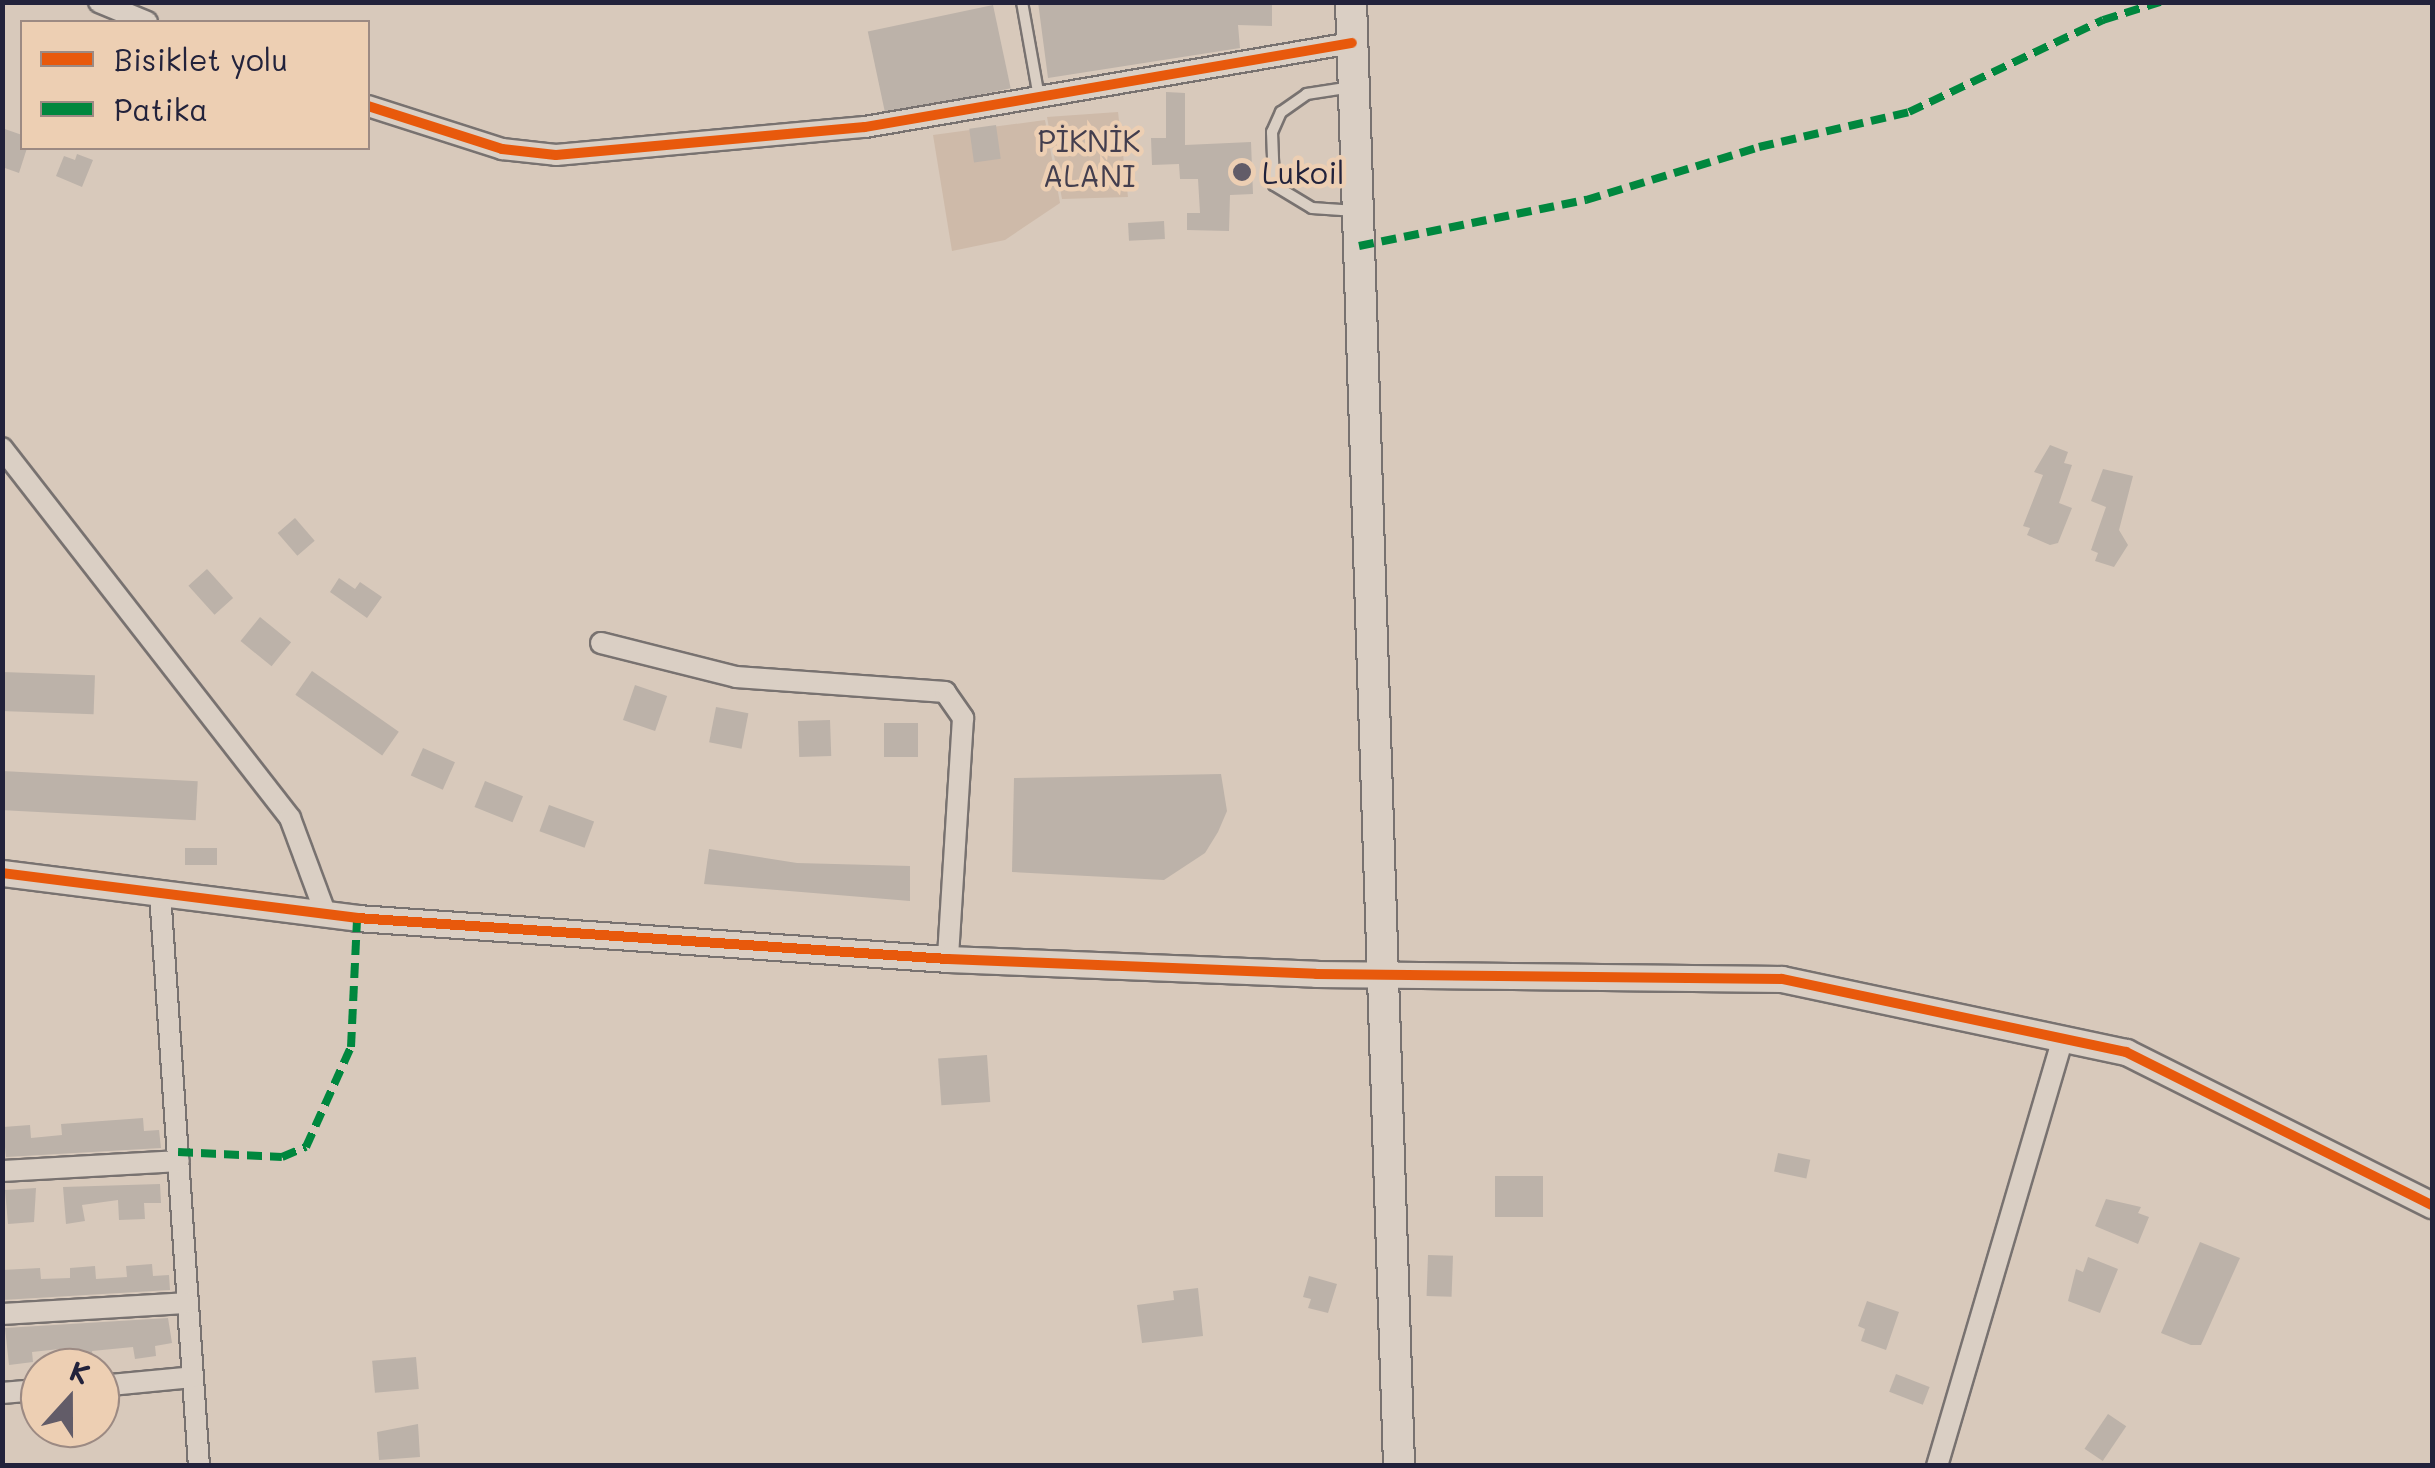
<!DOCTYPE html>
<meta charset="utf-8">
<style>
body{margin:0}
#map{position:relative;width:2435px;height:1468px;overflow:hidden;background:#d8c9bb;font-family:Mali,sans-serif}
div>[style]{position:absolute}
.green>*{inset:0;background:#cebaa9}
.building>*{inset:0;background:#bcb2a9;transform-origin:0 0}
.roads{filter:drop-shadow(2px 0 #787270) drop-shadow(-2px 0 #787270) drop-shadow(0 2px #787270) drop-shadow(0 -2px #787270)}
.service>*{height:10px;margin:-5px;padding:0 5px;transform-origin:5px;border-radius:5px;background:#dacfc4}
.minor>*{height:20px;margin:-10px;padding:0 10px;transform-origin:10px;border-radius:10px;background:#dacfc4}
.tertiary>*{height:25px;margin:-12.5px;padding:0 12.5px;transform-origin:12.5px;border-radius:12.5px;background:#dacfc4}
.secondary>*{height:30px;margin:-15px;padding:0 15px;transform-origin:15px;border-radius:15px;background:#dacfc4}
.quiet>*{height:8px;margin-top:-4px;transform-origin:0;background:repeating-linear-gradient(90deg,#00873e 0 15px,transparent 0 23px)}
.cycleway>*{height:10px;margin:-5px;padding:0 5px;transform-origin:5px;border-radius:5px;background:#e8590c}
.dots>*{width:28px;height:28px;translate:-50% -50%;box-sizing:border-box;border:5px solid #edcfb3;border-radius:50%}
span{translate:-50% -50%;white-space:nowrap;text-align:center;line-height:1.15;-webkit-text-stroke:9px #edcfb3;paint-order:stroke}
.park-label{font-size:30px;color:#433e4e}
.poi-label{font-size:30px;color:#22223b}
.left{translate:0 -50%;text-align:left}
.frame{position:absolute;inset:0;border:5px solid #22223b;pointer-events:none}
.legend{position:absolute;left:20px;top:20px;width:350px;height:130px;box-sizing:border-box;background:#edcfb3;border:2px solid #9c8a83;margin:0;padding:12px 18px;list-style:none;font-size:30px;color:#22223b}
.legend li{display:flex;align-items:center;gap:20px;height:50px}
.legend b{width:50px;border:2px solid #9c8a83}
.north{position:absolute;left:20px;top:1348px;width:100px;height:100px;box-sizing:border-box;background:#edcfb3;border:2px solid #9c8a83;border-radius:50%;rotate:21deg;font-size:28px;font-weight:700;line-height:40px;text-align:center;color:#22223b}
.north::after{content:'';display:block;margin:auto;width:35px;height:45px;background:#625c68;clip-path:polygon(50% 0,100% 100%,50% 72%,0 100%)}
</style>
<div id="map">
<div class="green">
<i style="clip-path:polygon(1118px 112px,1128px 197px,1062px 199px,1047px 117px)"></i>
<i style="clip-path:polygon(1045px 120px,1060px 203px,1005px 240px,952px 251px,933px 135px)"></i>
</div>
<div class="building">
<i style="clip-path:polygon(1038px 2px,1272px 2px,1272px 26px,1238px 25px,1240px 48px,1048px 78px)"></i>
<i style="left:993px;top:5px;width:85px;height:128px;rotate:78deg"></i>
<i style="clip-path:polygon(1166px 92px,1185px 93px,1185px 145px,1251px 142px,1253px 194px,1230px 195px,1229px 231px,1187px 230px,1187px 213px,1200px 213px,1198px 179px,1180px 179px,1179px 164px,1152px 165px,1151px 138px,1166px 138px)"></i>
<i style="left:996px;top:125px;width:34px;height:27px;rotate:82deg"></i>
<i style="clip-path:polygon(2px 128px,22px 135px,27px 148px,19px 173px,2px 167px)"></i>
<i style="clip-path:polygon(77px 154px,93px 160px,82px 187px,56px 176px,64px 156px,75px 160px)"></i>
<i style="left:1164px;top:221px;width:18px;height:36px;rotate:87deg"></i>
<i style="clip-path:polygon(2050px 445px,2068px 452px,2064px 463px,2072px 465px,2059px 503px,2072px 508px,2058px 543px,2050px 545px,2027px 535px,2030px 528px,2023px 526px,2043px 475px,2034px 472px)"></i>
<i style="clip-path:polygon(2103px 469px,2133px 476px,2119px 530px,2128px 545px,2114px 567px,2095px 561px,2098px 553px,2091px 550px,2106px 507px,2091px 501px)"></i>
<i style="left:295px;top:518px;width:30px;height:23px;rotate:49deg"></i>
<i style="left:207px;top:569px;width:39px;height:25px;rotate:48deg"></i>
<i style="clip-path:polygon(339px 578px,355px 589px,360px 582px,382px 597px,367px 618px,330px 592px)"></i>
<i style="left:260px;top:617px;width:40px;height:31px;rotate:39deg"></i>
<i style="left:312px;top:671px;width:106px;height:29px;rotate:35deg"></i>
<i style="left:2px;top:672px;width:93px;height:39px;rotate:2deg"></i>
<i style="left:635px;top:685px;width:34px;height:37px;rotate:19deg"></i>
<i style="left:716px;top:707px;width:33px;height:36px;rotate:11deg"></i>
<i style="left:830px;top:720px;width:36px;height:32px;rotate:88deg"></i>
<i style="left:884px;top:723px;width:34px;height:34px"></i>
<i style="left:423px;top:748px;width:35px;height:30px;rotate:24deg"></i>
<i style="left:2px;top:771px;width:196px;height:39px;rotate:3deg"></i>
<i style="clip-path:polygon(1221px 774px,1227px 811px,1218px 832px,1205px 853px,1164px 880px,1012px 872px,1014px 778px)"></i>
<i style="left:485px;top:781px;width:41px;height:28px;rotate:22deg"></i>
<i style="left:549px;top:805px;width:48px;height:28px;rotate:20deg"></i>
<i style="left:185px;top:848px;width:32px;height:17px"></i>
<i style="clip-path:polygon(709px 849px,797px 863px,910px 866px,910px 901px,704px 884px)"></i>
<i style="left:987px;top:1055px;width:47px;height:49px;rotate:86deg"></i>
<i style="clip-path:polygon(143px 1118px,144px 1131px,159px 1130px,161px 1148px,6px 1157px,3px 1127px,30px 1125px,31px 1138px,62px 1135px,61px 1124px)"></i>
<i style="left:1778px;top:1153px;width:33px;height:19px;rotate:12deg"></i>
<i style="left:1495px;top:1176px;width:48px;height:41px"></i>
<i style="clip-path:polygon(160px 1184px,161px 1203px,144px 1203px,145px 1219px,119px 1220px,118px 1200px,82px 1205px,85px 1221px,66px 1224px,63px 1187px)"></i>
<i style="clip-path:polygon(36px 1188px,34px 1222px,8px 1224px,5px 1190px)"></i>
<i style="clip-path:polygon(2106px 1199px,2141px 1207px,2138px 1213px,2149px 1217px,2138px 1244px,2095px 1226px)"></i>
<i style="clip-path:polygon(2200px 1242px,2240px 1258px,2201px 1345px,2191px 1345px,2161px 1333px)"></i>
<i style="left:1428px;top:1255px;width:25px;height:41px;rotate:2deg"></i>
<i style="clip-path:polygon(2088px 1257px,2118px 1269px,2100px 1313px,2068px 1301px,2076px 1269px,2083px 1272px)"></i>
<i style="clip-path:polygon(152px 1264px,153px 1276px,169px 1275px,170px 1290px,2px 1300px,2px 1270px,40px 1268px,41px 1279px,70px 1278px,70px 1268px,95px 1266px,96px 1279px,127px 1277px,126px 1266px)"></i>
<i style="clip-path:polygon(1309px 1276px,1337px 1284px,1328px 1313px,1308px 1308px,1311px 1299px,1303px 1297px)"></i>
<i style="clip-path:polygon(1198px 1288px,1203px 1336px,1142px 1343px,1137px 1305px,1174px 1300px,1173px 1291px)"></i>
<i style="clip-path:polygon(1867px 1301px,1899px 1312px,1886px 1350px,1861px 1341px,1865px 1329px,1858px 1326px)"></i>
<i style="clip-path:polygon(168px 1318px,172px 1343px,155px 1346px,156px 1356px,135px 1359px,133px 1347px,92px 1351px,93px 1360px,70px 1363px,69px 1348px,32px 1352px,33px 1362px,9px 1365px,5px 1328px)"></i>
<i style="left:416px;top:1357px;width:32px;height:44px;rotate:85deg"></i>
<i style="left:1896px;top:1374px;width:36px;height:19px;rotate:21deg"></i>
<i style="left:2108px;top:1414px;width:22px;height:42px;rotate:34deg"></i>
<i style="clip-path:polygon(418px 1424px,420px 1457px,379px 1460px,377px 1432px)"></i>
</div>
<div class="roads">
<div class="service">
<i style="left:1022px;top:2px;width:97px;rotate:79.9deg"></i>
<i style="left:1352px;top:87px;width:46px;rotate:171.2deg"></i>
<i style="left:1307px;top:94px;width:32px;rotate:145deg"></i>
<i style="left:1281px;top:112px;width:22px;rotate:114deg"></i>
<i style="left:1272px;top:132px;width:53px;rotate:87.8deg"></i>
<i style="left:1274px;top:185px;width:44px;rotate:31.2deg"></i>
<i style="left:1312px;top:208px;width:44px;rotate:3.9deg"></i>
</div>
<div class="minor">
<i style="left:99px;top:2px;width:52px;rotate:22.6deg"></i>
<i style="left:368px;top:106px;width:141px;rotate:17.8deg"></i>
<i style="left:502px;top:149px;width:54px;rotate:6.3deg"></i>
<i style="left:556px;top:155px;width:310px;rotate:-5.2deg"></i>
<i style="left:865px;top:127px;width:494px;rotate:-9.8deg"></i>
<i style="left:2px;top:448px;width:469px;rotate:52.1deg"></i>
<i style="left:290px;top:818px;width:103px;rotate:69.6deg"></i>
<i style="left:601px;top:643px;width:139px;rotate:14.1deg"></i>
<i style="left:736px;top:677px;width:210px;rotate:4.1deg"></i>
<i style="left:945px;top:692px;width:32px;rotate:55deg"></i>
<i style="left:963px;top:718px;width:241px;rotate:93.6deg"></i>
<i style="left:160px;top:893px;width:574px;rotate:86.11deg"></i>
<i style="left:2px;top:1171px;width:177px;rotate:-3.2deg"></i>
<i style="left:2px;top:1314px;width:186px;rotate:-3.4deg"></i>
<i style="left:100px;top:1386px;width:93px;rotate:-5.5deg"></i>
<i style="left:2px;top:1393px;width:38px;rotate:-5deg"></i>
<i style="left:1937px;top:1466px;width:445px;rotate:-73.6deg"></i>
</div>
<div class="tertiary">
<i style="left:2px;top:873px;width:358px;rotate:7.2deg"></i>
<i style="left:357px;top:918px;width:592px;rotate:3.97deg"></i>
<i style="left:948px;top:959px;width:368px;rotate:2.3deg"></i>
<i style="left:1316px;top:974px;width:466px;rotate:0.6deg"></i>
<i style="left:1782px;top:979px;width:352px;rotate:12deg"></i>
<i style="left:2126px;top:1052px;width:342px;rotate:26.6deg"></i>
</div>
<div class="secondary">
<i style="left:1351px;top:2px;width:1465px;rotate:88.12deg"></i>
</div>
</div>
<div class="quiet">
<i style="left:1359px;top:246px;width:232px;rotate:-11.5deg"></i>
<i style="left:1586px;top:200px;width:181px;rotate:-17deg"></i>
<i style="left:1759px;top:147px;width:154px;rotate:-13.1deg"></i>
<i style="left:1909px;top:112px;width:215px;rotate:-25.4deg"></i>
<i style="left:2103px;top:20px;width:60px;rotate:-17.5deg"></i>
<i style="left:178px;top:1152px;width:104px;rotate:2.8deg"></i>
<i style="left:282px;top:1157px;width:26px;rotate:-23deg"></i>
<i style="left:306px;top:1147px;width:110px;rotate:-65.8deg"></i>
<i style="left:351px;top:1047px;width:129px;rotate:-87.3deg"></i>
</div>
<div class="cycleway">
<i style="left:368px;top:106px;width:141px;rotate:17.8deg"></i>
<i style="left:502px;top:149px;width:54px;rotate:6.3deg"></i>
<i style="left:556px;top:155px;width:310px;rotate:-5.2deg"></i>
<i style="left:865px;top:127px;width:494px;rotate:-9.8deg"></i>
<i style="left:2px;top:873px;width:358px;rotate:7.2deg"></i>
<i style="left:357px;top:918px;width:592px;rotate:3.97deg"></i>
<i style="left:948px;top:959px;width:368px;rotate:2.3deg"></i>
<i style="left:1316px;top:974px;width:466px;rotate:0.6deg"></i>
<i style="left:1782px;top:979px;width:352px;rotate:12deg"></i>
<i style="left:2126px;top:1052px;width:342px;rotate:26.6deg"></i>
</div>
<div class="dots">
<i style="left:1242px;top:172px;background:#625c68"></i>
</div>
<div class="park-label">
<span style="left:1089px;top:157px">PİKNİK<br>ALANI</span>
</div>
<div class="poi-label">
<span class="left" style="left:1262px;top:172px">Lukoil</span>
</div>
<div class="frame"></div>
<ul class="legend">
<li><b style="height:12px;background:#e8590c"></b>Bisiklet yolu</li>
<li><b style="height:12px;background:#00873e"></b>Patika</li>
</ul>
<div class="north">K</div>
</div>
